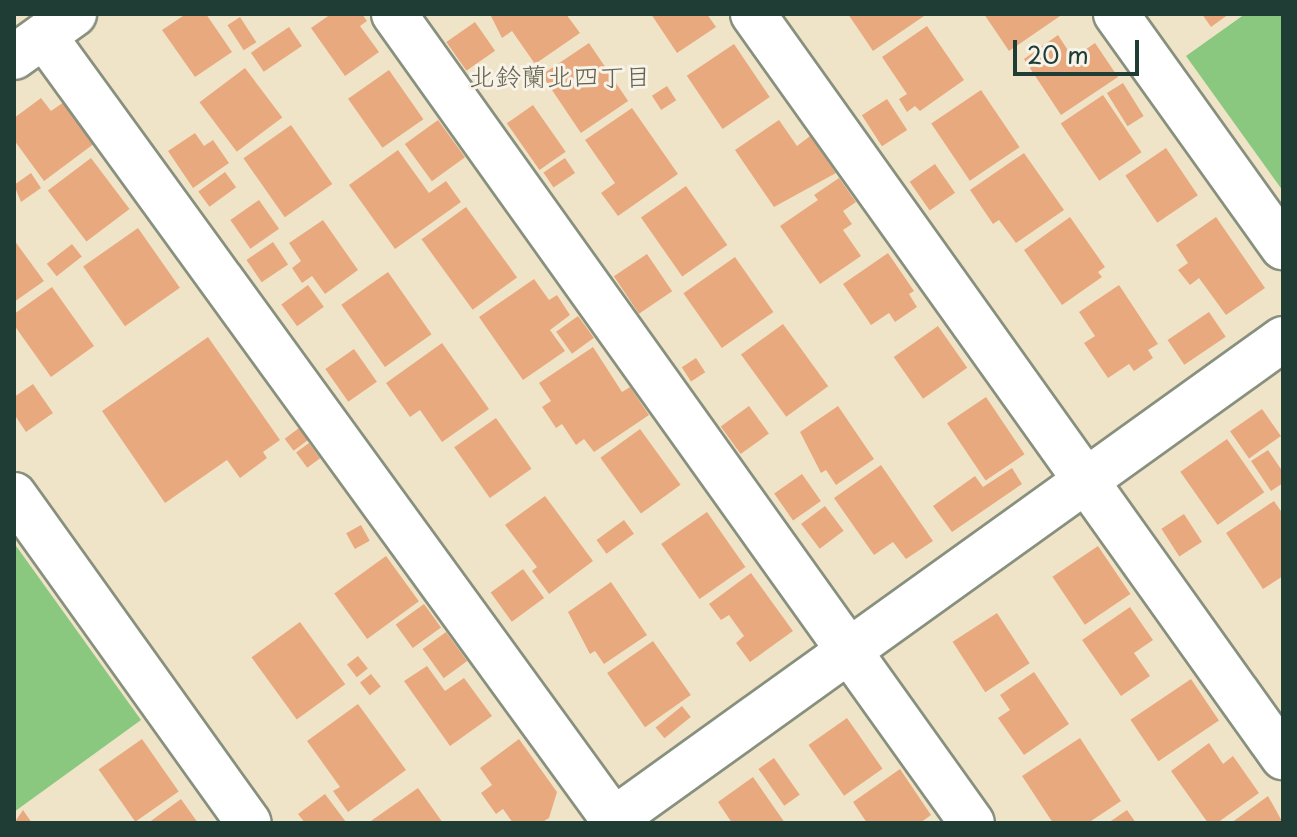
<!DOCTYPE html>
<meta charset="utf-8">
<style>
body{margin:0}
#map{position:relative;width:1297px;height:837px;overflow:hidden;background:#f0e4c8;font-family:"Playpen Sans","Klee One",sans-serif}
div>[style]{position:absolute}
.green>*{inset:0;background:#89c87e}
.building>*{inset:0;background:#e9a97f;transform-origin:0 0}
.roads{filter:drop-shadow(2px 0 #88907e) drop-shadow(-2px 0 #88907e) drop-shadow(0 2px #88907e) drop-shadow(0 -2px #88907e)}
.minor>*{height:44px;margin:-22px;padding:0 22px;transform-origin:22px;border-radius:22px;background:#fff}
span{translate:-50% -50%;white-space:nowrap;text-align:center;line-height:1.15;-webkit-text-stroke:6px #f7f3e8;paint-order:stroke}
.neighbourhood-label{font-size:26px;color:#66634e}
.frame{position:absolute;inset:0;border:16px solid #1f3d34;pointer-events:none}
.scale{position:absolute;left:1013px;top:40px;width:126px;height:36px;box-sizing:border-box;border:4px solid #1f3d34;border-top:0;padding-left:10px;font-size:24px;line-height:28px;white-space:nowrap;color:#1f3d34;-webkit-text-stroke:6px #f7f3e8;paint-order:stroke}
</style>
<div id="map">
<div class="green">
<i style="clip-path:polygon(1245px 14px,1283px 14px,1283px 191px,1186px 56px)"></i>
<i style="clip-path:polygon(14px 543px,141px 720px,14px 812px)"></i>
</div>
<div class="building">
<i style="clip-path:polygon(186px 14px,206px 14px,232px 52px,195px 77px,162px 30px)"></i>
<i style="clip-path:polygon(331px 14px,362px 14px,367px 21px,360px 26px,379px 52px,345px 76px,311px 28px)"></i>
<i style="clip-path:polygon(490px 14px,566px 14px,580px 33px,535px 64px,512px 31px,502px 38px)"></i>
<i style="clip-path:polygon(651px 14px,707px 14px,716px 27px,677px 53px)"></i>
<i style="clip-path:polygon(848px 14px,922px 14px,924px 16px,873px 51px)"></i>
<i style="clip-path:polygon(984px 14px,1063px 14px,1009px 51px)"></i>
<i style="clip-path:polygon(1202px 14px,1229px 14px,1211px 27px)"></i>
<i style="left:240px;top:17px;width:30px;height:15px;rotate:57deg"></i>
<i style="left:475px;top:22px;width:35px;height:35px;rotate:55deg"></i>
<i style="clip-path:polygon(927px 26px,964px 80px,920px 111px,915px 106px,907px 112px,899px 99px,907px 94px,882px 57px)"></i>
<i style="left:289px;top:27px;width:23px;height:46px;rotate:56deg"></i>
<i style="clip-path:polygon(1058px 35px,1073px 58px,1095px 43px,1118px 77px,1061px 115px,1024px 59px)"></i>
<i style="left:589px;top:43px;width:70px;height:57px;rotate:56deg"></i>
<i style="left:734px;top:44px;width:64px;height:57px;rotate:56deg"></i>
<i style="left:245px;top:68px;width:62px;height:57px;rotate:53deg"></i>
<i style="left:389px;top:70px;width:60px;height:50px;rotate:55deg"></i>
<i style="left:1123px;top:83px;width:39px;height:19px;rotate:58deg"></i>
<i style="left:667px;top:86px;width:17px;height:18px;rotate:57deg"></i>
<i style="left:981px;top:90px;width:69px;height:60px;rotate:56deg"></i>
<i style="left:1103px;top:95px;width:69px;height:51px;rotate:56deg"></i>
<i style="clip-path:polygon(41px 98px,51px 111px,64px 102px,95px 143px,44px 181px,14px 140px,14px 118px)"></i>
<i style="left:887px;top:99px;width:37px;height:30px;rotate:57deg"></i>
<i style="left:533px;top:105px;width:57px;height:32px;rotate:55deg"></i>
<i style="clip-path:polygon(632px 108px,678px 174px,618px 216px,601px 193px,615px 183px,585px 140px)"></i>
<i style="left:438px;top:120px;width:46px;height:41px;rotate:54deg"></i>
<i style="clip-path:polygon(779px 120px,797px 146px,810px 136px,836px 173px,774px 207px,735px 150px)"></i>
<i style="left:291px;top:125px;width:72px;height:58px;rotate:55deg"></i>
<i style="clip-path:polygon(195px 133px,204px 146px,213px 140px,229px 163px,193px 188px,168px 151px)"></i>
<i style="left:1166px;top:148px;width:57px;height:49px;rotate:56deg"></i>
<i style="clip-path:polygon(398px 150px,429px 193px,446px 181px,461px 202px,395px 249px,349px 185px)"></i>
<i style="clip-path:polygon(1024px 153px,1064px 210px,1016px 243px,999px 220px,993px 224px,970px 190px)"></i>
<i style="left:91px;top:158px;width:64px;height:54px;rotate:53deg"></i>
<i style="left:565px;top:158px;width:18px;height:26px;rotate:56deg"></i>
<i style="left:935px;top:164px;width:35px;height:31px;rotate:55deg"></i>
<i style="left:225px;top:172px;width:19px;height:33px;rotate:54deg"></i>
<i style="clip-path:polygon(31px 173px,41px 188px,21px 202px,14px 185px)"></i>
<i style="clip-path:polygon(839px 178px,856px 202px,843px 211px,852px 224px,843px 230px,861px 256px,820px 284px,780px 226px,818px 200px,814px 195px)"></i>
<i style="left:686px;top:186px;width:72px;height:55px;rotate:55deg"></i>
<i style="left:259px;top:200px;width:35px;height:35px;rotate:55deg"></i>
<i style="left:466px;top:207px;width:87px;height:55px;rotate:54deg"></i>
<i style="clip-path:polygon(1070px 217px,1105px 267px,1098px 272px,1102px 277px,1062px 305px,1024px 250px)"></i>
<i style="clip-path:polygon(1216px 217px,1265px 288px,1226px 315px,1199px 278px,1190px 285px,1178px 270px,1188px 263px,1176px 245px)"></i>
<i style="clip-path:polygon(323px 220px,358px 270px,325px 294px,312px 276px,302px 283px,292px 268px,301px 261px,289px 243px)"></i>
<i style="left:138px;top:228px;width:73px;height:67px;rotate:55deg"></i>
<i style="clip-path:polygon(14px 240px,44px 281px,14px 302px)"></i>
<i style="left:273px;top:242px;width:27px;height:32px;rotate:56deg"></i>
<i style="left:72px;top:244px;width:16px;height:32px;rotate:52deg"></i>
<i style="clip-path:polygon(888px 253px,914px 291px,909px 294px,917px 307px,895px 322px,889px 313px,871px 325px,843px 284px)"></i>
<i style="left:647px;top:254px;width:45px;height:40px;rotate:56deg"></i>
<i style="left:735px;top:257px;width:67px;height:63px;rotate:55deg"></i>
<i style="left:388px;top:272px;width:76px;height:57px;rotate:55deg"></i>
<i style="clip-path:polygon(534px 279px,549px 300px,557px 295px,570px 315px,550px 330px,565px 351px,523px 380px,479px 317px)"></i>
<i style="left:308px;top:285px;width:27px;height:33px;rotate:54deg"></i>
<i style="clip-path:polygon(1119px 285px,1158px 344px,1148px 350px,1153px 358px,1134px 371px,1129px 364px,1108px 378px,1084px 343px,1095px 336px,1079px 312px)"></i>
<i style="clip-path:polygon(52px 287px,94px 346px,51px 377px,14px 325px,14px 314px)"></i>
<i style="left:1209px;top:312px;width:30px;height:50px;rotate:56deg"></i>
<i style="left:578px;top:316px;width:27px;height:27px;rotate:54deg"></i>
<i style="left:783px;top:324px;width:77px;height:52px;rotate:54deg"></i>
<i style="left:938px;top:326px;width:51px;height:54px;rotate:55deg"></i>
<i style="clip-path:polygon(208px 337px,280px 440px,263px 452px,267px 458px,240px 478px,227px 460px,165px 503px,102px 411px)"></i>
<i style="clip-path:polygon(442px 343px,489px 409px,442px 442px,420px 410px,410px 417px,386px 383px)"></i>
<i style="clip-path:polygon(593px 347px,622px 392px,630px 387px,649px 415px,594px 452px,584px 439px,576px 445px,562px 424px,556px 428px,542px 407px,551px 401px,539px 383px)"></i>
<i style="left:354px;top:349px;width:40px;height:35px;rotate:55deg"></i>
<i style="left:696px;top:358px;width:17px;height:17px;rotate:57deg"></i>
<i style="clip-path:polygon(33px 384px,53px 413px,26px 432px,14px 414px,14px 397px)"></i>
<i style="left:986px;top:397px;width:69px;height:47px;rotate:56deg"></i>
<i style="left:749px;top:406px;width:34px;height:35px;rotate:54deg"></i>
<i style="clip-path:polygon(838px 406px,874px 459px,836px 485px,826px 470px,821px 473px,800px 432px)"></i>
<i style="left:1262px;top:409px;width:33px;height:39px;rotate:55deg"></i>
<i style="left:496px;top:418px;width:62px;height:51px;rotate:55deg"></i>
<i style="left:299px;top:428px;width:15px;height:18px;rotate:53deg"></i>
<i style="left:640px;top:429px;width:69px;height:49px;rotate:54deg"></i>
<i style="left:1227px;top:439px;width:65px;height:57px;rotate:55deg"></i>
<i style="left:309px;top:443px;width:19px;height:16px;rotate:54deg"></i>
<i style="clip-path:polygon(1268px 450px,1283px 472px,1283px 483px,1271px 491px,1251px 461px)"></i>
<i style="clip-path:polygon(881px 465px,933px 541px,906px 559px,893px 542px,874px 555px,834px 498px)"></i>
<i style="clip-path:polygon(1012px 468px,1022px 484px,952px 532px,933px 506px,975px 476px,983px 487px)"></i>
<i style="left:802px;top:474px;width:33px;height:34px;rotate:55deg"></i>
<i style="clip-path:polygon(545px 496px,593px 561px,549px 594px,532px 571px,537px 567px,505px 525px)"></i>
<i style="clip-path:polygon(1274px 501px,1283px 514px,1283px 576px,1263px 589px,1226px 533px)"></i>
<i style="left:825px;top:506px;width:31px;height:30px;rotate:53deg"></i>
<i style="left:707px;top:512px;width:67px;height:56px;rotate:55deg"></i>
<i style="left:1184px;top:514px;width:33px;height:27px;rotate:57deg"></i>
<i style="left:624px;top:520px;width:17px;height:34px;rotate:54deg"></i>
<i style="left:361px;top:525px;width:18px;height:17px;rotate:61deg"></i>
<i style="left:1098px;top:546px;width:58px;height:55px;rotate:56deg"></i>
<i style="left:386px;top:556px;width:56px;height:64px;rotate:54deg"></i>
<i style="left:523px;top:569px;width:36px;height:40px;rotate:54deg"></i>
<i style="clip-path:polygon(751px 573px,793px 631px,750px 662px,736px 643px,744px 636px,729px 615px,721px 620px,709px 604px)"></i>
<i style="clip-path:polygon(611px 582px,647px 635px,604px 664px,595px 651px,590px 654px,568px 612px)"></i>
<i style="left:424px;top:604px;width:29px;height:35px;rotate:54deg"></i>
<i style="clip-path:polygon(1130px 607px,1153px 640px,1134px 653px,1150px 676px,1121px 696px,1082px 640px)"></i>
<i style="left:997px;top:613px;width:60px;height:53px;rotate:57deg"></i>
<i style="left:300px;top:622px;width:77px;height:60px;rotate:54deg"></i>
<i style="left:446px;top:632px;width:36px;height:29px;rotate:54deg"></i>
<i style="left:653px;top:641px;width:66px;height:56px;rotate:55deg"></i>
<i style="left:358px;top:656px;width:16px;height:14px;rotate:52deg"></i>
<i style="clip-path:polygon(427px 666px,445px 691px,464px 678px,492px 716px,450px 746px,404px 681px)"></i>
<i style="clip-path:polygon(1034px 672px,1069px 724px,1024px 755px,998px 718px,1010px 710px,1000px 695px)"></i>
<i style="left:371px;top:674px;width:16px;height:14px;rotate:52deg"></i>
<i style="left:1191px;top:679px;width:50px;height:73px;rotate:56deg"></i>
<i style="clip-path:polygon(358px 704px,406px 770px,348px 812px,333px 791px,340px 787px,307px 741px)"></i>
<i style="left:682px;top:706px;width:14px;height:34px;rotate:51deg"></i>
<i style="left:847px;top:718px;width:62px;height:47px;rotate:55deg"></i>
<i style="clip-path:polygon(1080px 738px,1121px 801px,1088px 823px,1053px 823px,1022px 776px)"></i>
<i style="left:142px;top:739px;width:64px;height:53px;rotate:55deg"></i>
<i style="clip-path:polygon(519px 739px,557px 792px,549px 818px,541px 823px,513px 823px,503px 809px,496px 814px,481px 793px,492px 785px,480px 768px)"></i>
<i style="clip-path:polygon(1209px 743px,1223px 764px,1233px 756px,1259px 793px,1217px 823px,1208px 823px,1171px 771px)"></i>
<i style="left:774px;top:758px;width:45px;height:19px;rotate:55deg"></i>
<i style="clip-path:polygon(900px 769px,931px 815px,920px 823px,867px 823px,853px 802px)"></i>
<i style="clip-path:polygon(753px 777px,785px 823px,732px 823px,718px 802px)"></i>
<i style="clip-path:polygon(418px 788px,443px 823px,368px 823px)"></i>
<i style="clip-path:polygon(325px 794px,346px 822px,305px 823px,298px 814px)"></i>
<i style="clip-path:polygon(1268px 796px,1283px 823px,1231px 823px)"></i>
<i style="clip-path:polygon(181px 799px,198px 823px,148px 823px)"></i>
<i style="clip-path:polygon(23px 810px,32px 823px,14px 823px)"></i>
<i style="clip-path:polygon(1127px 810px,1136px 823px,1108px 823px)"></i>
</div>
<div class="roads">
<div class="minor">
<i style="left:394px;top:14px;width:994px;rotate:54.46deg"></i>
<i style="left:753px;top:14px;width:913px;rotate:54.5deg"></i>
<i style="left:1116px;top:14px;width:287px;rotate:54.4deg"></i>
<i style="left:44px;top:36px;width:973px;rotate:53.99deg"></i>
<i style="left:14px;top:57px;width:74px;rotate:-35.6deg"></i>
<i style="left:14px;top:495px;width:403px;rotate:54.4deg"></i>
<i style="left:609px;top:823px;width:830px;rotate:-35.68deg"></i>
</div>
</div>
<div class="neighbourhood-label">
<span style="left:560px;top:76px">北鈴蘭北四丁目</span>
</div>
<div class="frame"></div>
<div class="scale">20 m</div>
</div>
